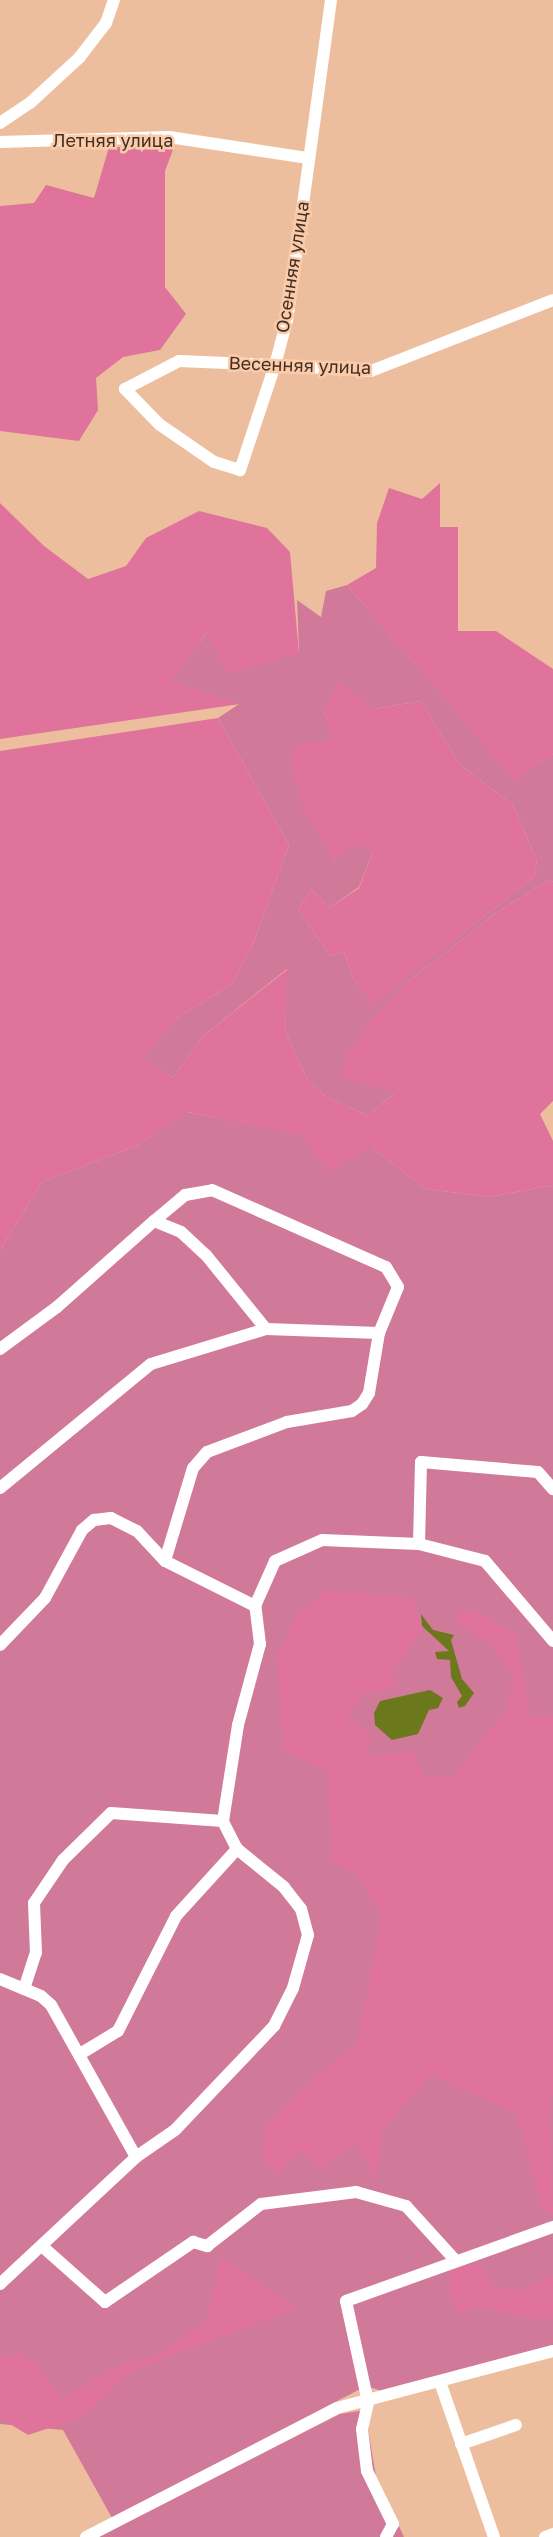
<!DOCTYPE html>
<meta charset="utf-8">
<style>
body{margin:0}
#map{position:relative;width:553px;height:2537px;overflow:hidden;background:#edbe9d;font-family:"Golos Text",sans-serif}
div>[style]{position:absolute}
.green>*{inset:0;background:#d17999}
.forest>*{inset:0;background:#df739c}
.water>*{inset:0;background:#6b781c}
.minor>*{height:12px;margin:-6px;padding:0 6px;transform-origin:6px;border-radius:6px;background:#fff}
span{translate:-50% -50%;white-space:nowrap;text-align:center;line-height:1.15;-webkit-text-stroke:5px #fbcba9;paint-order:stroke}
.street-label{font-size:18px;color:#422f22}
</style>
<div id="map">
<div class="green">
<i style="clip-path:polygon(evenodd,347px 585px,515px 780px,553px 754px,553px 882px,549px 880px,496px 913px,409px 981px,397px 1091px,368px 1116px,325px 1096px,307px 1079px,285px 1030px,287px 969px,203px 1036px,173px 1078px,141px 1057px,179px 1017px,232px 984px,253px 944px,289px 845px,218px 718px,239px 704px,169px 681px,208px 632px,299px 653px,297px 600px,321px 617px,326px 591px,347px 585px,335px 693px,373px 709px,421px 701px,460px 765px,513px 805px,537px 861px,534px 877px,373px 1004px,354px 980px,344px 952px,330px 956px,298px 909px,312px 890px,329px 908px,359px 887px,373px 852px,353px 844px,334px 861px,334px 740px,324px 712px,335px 693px)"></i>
<i style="clip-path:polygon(187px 1112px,371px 1147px,426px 1189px,489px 1197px,553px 1185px,553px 2346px,385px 2392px,366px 2386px,112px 2518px,63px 2430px,0 2424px,0 1250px,42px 1182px,136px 1146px)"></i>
<i style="clip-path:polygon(365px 2410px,376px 2477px,404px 2537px,98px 2537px,340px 2414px)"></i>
</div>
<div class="forest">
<i style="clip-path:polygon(109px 147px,174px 147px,165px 171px,165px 287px,186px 314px,160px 350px,123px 357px,96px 378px,98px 410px,79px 441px,0 431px,0 206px,34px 203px,46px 185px,94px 198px)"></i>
<i style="clip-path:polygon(440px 483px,440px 527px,458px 527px,458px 631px,496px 631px,553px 669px,553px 754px,515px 781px,347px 585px,376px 568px,377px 523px,389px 488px,422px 499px)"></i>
<i style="clip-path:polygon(0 503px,44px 546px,88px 579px,126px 566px,146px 538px,199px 511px,267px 528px,290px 552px,299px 653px,228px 674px,207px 633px,170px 681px,240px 704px,0 739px)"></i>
<i style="clip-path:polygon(339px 680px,373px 709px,421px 701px,460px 765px,513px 805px,537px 861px,534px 877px,373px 1005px,354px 980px,344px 952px,330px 956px,298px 909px,312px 890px,329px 908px,359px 888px,373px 852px,353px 845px,335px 861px,303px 809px,291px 767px,293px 745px,333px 740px,324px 712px)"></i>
<i style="clip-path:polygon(218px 718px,289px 845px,253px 944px,232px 984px,179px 1017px,142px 1057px,173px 1078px,203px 1036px,288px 969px,285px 1030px,307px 1079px,325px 1096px,368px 1116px,396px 1092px,341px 1077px,347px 1056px,368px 1023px,409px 981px,496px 913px,549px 880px,553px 882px,553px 1101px,540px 1114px,553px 1141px,553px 1185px,489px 1197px,426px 1189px,371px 1147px,328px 1172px,302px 1135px,188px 1112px,136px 1146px,42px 1182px,0 1250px,0 751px)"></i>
<i style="clip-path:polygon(327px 1590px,412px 1598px,424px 1628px,391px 1673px,397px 1688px,364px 1693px,347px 1719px,369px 1732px,371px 1744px,364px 1757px,412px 1751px,424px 1777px,453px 1775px,505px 1711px,514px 1677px,488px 1641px,452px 1621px,462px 1612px,473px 1609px,514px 1633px,531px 1716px,553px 1717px,553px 2096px,549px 2101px,553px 2212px,543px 2212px,516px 2113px,431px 2075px,381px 2132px,376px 2184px,357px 2143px,321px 2168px,300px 2152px,277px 2175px,262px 2155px,266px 2125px,331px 2063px,357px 2044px,382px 1916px,357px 1875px,332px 1861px,327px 1770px,286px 1752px,281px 1725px,277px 1656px,297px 1615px)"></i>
<i style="clip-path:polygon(221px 2257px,297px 2308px,130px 2372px,83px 2417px,28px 2435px,0 2418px,0 2357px,19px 2353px,38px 2366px,63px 2399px,113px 2368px,158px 2355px,206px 2321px)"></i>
<i style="clip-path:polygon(450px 2266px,482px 2266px,495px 2288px,521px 2290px,553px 2275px,553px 2319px,530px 2319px,479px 2307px,457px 2315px,449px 2291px)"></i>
</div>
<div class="water">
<i style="clip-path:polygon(421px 1614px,433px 1630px,454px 1635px,451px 1640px,462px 1679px,474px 1693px,465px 1706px,459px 1708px,457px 1702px,462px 1696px,451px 1677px,450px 1660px,437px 1659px,435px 1652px,449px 1651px,422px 1626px)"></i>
<i style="clip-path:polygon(430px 1690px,443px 1698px,438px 1708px,429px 1710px,418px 1734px,392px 1740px,375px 1725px,374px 1713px,380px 1701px)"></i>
</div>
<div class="minor">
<i style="left:331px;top:0;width:323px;rotate:97.8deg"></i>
<i style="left:287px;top:320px;width:47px;rotate:104.9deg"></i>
<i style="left:275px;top:365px;width:111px;rotate:108.4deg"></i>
<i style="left:240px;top:470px;width:27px;rotate:-163deg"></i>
<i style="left:214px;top:462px;width:67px;rotate:-145.4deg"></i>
<i style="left:159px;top:424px;width:49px;rotate:-134.2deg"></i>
<i style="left:125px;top:389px;width:61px;rotate:-27.4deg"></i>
<i style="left:179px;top:361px;width:96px;rotate:2.4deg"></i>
<i style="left:275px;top:365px;width:96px;rotate:3.6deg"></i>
<i style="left:371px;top:371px;width:195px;rotate:-21.3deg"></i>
<i style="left:0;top:123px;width:36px;rotate:-34deg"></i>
<i style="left:30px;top:103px;width:67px;rotate:-42.6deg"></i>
<i style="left:79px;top:58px;width:44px;rotate:-52.4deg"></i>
<i style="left:106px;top:23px;width:24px;rotate:-71deg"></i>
<i style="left:0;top:142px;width:169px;rotate:-1.7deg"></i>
<i style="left:169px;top:137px;width:141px;rotate:8.6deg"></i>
<i style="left:154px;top:1221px;width:40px;rotate:-40deg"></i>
<i style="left:185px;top:1195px;width:27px;rotate:-10deg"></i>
<i style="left:212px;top:1190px;width:190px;rotate:23.9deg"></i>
<i style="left:386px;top:1267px;width:23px;rotate:59deg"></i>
<i style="left:398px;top:1287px;width:50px;rotate:112.4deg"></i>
<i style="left:379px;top:1333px;width:61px;rotate:99.5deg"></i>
<i style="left:369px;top:1393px;width:13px;rotate:122deg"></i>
<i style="left:362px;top:1404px;width:12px;rotate:145deg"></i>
<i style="left:352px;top:1411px;width:66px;rotate:170.4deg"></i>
<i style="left:287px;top:1422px;width:85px;rotate:159.4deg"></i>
<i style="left:207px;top:1452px;width:21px;rotate:131deg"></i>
<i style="left:193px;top:1468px;width:97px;rotate:106.8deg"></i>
<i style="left:0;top:1349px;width:71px;rotate:-36.4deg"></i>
<i style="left:57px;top:1307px;width:130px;rotate:-41.6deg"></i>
<i style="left:154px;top:1221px;width:29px;rotate:22deg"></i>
<i style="left:181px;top:1232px;width:34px;rotate:43deg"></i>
<i style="left:206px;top:1255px;width:95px;rotate:51deg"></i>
<i style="left:0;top:1488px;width:195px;rotate:-39.4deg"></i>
<i style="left:151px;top:1364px;width:120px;rotate:-16.9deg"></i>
<i style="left:266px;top:1329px;width:113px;rotate:2deg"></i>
<i style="left:419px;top:1544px;width:82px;rotate:-88.6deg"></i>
<i style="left:421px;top:1462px;width:117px;rotate:4.9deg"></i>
<i style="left:538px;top:1472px;width:23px;rotate:49deg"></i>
<i style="left:0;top:1645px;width:65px;rotate:-46.2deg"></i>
<i style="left:45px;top:1598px;width:77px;rotate:-61.4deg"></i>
<i style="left:82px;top:1530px;width:16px;rotate:-40deg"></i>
<i style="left:94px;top:1520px;width:17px;rotate:-7deg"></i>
<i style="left:111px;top:1518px;width:29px;rotate:27deg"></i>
<i style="left:137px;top:1531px;width:41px;rotate:47deg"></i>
<i style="left:165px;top:1561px;width:101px;rotate:26.6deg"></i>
<i style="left:0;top:1979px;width:44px;rotate:22.5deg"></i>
<i style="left:41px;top:1996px;width:13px;rotate:42deg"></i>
<i style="left:51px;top:2005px;width:174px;rotate:60.8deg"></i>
<i style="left:24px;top:1989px;width:38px;rotate:-72deg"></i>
<i style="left:36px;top:1953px;width:50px;rotate:-92.3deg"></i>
<i style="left:34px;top:1903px;width:52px;rotate:-56deg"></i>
<i style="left:63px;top:1860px;width:67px;rotate:-44.4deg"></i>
<i style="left:111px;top:1813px;width:112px;rotate:4.1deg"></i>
<i style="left:80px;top:2054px;width:44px;rotate:-31.2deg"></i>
<i style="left:118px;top:2031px;width:129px;rotate:-63.2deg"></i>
<i style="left:176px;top:1916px;width:91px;rotate:-47.7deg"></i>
<i style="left:43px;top:2247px;width:83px;rotate:41.6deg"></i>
<i style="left:105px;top:2302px;width:107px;rotate:-34.3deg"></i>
<i style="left:193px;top:2242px;width:15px;rotate:16deg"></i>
<i style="left:207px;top:2246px;width:68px;rotate:-37.9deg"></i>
<i style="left:261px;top:2204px;width:96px;rotate:-7.2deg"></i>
<i style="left:356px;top:2192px;width:52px;rotate:15.6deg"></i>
<i style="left:406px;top:2206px;width:74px;rotate:47.7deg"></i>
<i style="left:0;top:2284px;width:186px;rotate:-43deg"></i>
<i style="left:136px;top:2157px;width:47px;rotate:-34.7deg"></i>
<i style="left:175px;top:2130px;width:144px;rotate:-46.4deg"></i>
<i style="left:274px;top:2026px;width:42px;rotate:-63.4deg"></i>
<i style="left:293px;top:1988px;width:55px;rotate:-74.2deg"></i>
<i style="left:308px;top:1935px;width:27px;rotate:-105deg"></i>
<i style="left:301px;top:1909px;width:28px;rotate:-128deg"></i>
<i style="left:284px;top:1887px;width:60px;rotate:-141deg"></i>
<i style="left:237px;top:1849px;width:31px;rotate:-117deg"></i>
<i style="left:223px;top:1821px;width:97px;rotate:-81.1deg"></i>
<i style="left:238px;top:1725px;width:84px;rotate:-74.8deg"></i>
<i style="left:260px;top:1644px;width:38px;rotate:-97deg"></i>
<i style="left:255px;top:1606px;width:49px;rotate:-66deg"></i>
<i style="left:275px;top:1561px;width:51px;rotate:-24.1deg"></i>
<i style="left:322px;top:1540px;width:97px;rotate:2.4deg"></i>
<i style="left:419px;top:1544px;width:68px;rotate:14.4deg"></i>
<i style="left:485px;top:1561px;width:105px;rotate:49.6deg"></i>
<i style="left:440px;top:2382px;width:164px;rotate:70.8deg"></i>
<i style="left:461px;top:2444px;width:58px;rotate:-19.1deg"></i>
<i style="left:86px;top:2537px;width:282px;rotate:-27.2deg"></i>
<i style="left:337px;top:2408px;width:223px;rotate:-14.8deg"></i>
<i style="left:386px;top:2537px;width:15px;rotate:-62deg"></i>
<i style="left:393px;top:2524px;width:59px;rotate:-116.1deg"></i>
<i style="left:367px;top:2471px;width:42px;rotate:-96.8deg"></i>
<i style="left:362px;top:2429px;width:28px;rotate:-77deg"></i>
<i style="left:368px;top:2402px;width:103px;rotate:-102.3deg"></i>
<i style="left:346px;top:2301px;width:220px;rotate:-19.7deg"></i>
<i style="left:545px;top:2537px;width:9px;rotate:-21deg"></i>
</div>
<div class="street-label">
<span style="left:113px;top:140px">Летняя улица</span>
<span style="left:292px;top:267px;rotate:-81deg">Осенняя улица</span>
<span style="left:300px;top:365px;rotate:2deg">Весенняя улица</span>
</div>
</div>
